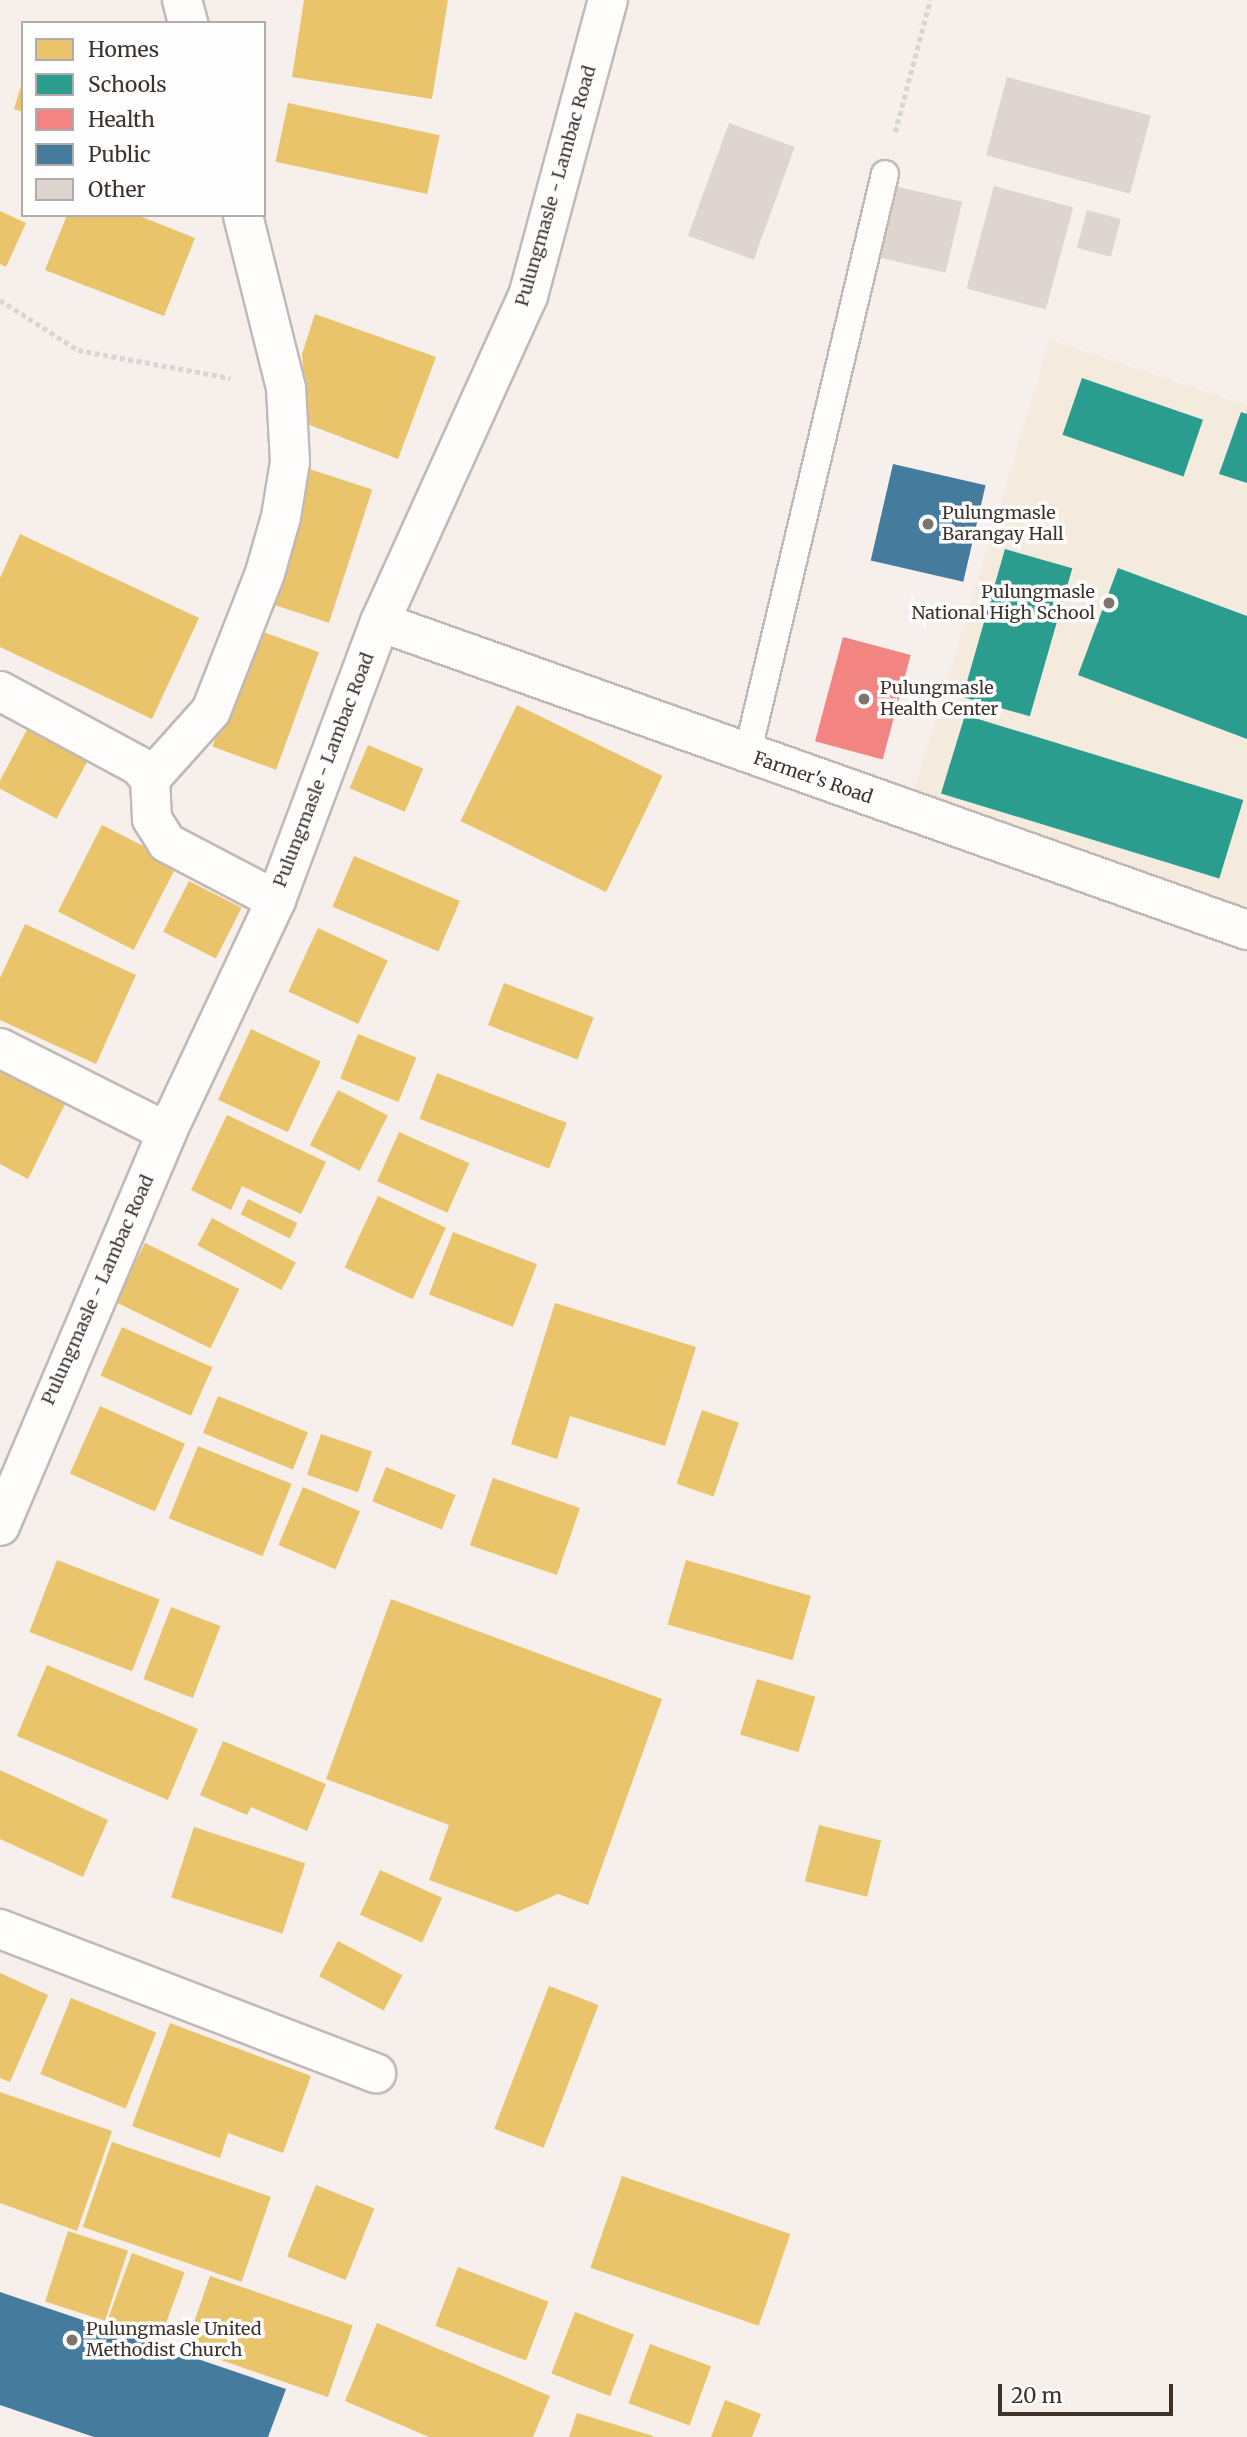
<!DOCTYPE html>
<style>
body{margin:0}
#map{position:relative;width:1247px;height:2437px;overflow:hidden;background:#f6efec;font-family:Merriweather,serif}
div>[style]{position:absolute}
.education>*{inset:0;background:#f4eadd}
.homes>*{inset:0;background:#e9c46a;transform-origin:0 0}
.schools>*{inset:0;background:#2a9d8f;transform-origin:0 0}
.health>*{inset:0;background:#f28482;transform-origin:0 0}
.public>*{inset:0;background:#457b9d;transform-origin:0 0}
.building>*{inset:0;background:#ded5d1;transform-origin:0 0}
.path>*{height:4.5px;margin-top:-2.25px;transform-origin:0;background:repeating-linear-gradient(90deg,#d8d6d4 0 5px,transparent 0 8.5px)}
.roads{filter:drop-shadow(2px 0 #c1b9b5) drop-shadow(-2px 0 #c1b9b5) drop-shadow(0 2px #c1b9b5) drop-shadow(0 -2px #c1b9b5)}
.service>*{height:26px;margin:-13px;padding:0 13px;transform-origin:13px;border-radius:13px;background:#fefdfc}
.minor>*{height:38px;margin:-19px;padding:0 19px;transform-origin:19px;border-radius:19px;background:#fefdfc}
.tertiary>*{height:38px;margin:-19px;padding:0 19px;transform-origin:19px;border-radius:19px;background:#fefdfc}
.dots>*{width:19px;height:19px;translate:-50% -50%;box-sizing:border-box;border:4px solid #fefefe;border-radius:50%}
span{translate:-50% -50%;white-space:nowrap;text-align:center;line-height:1.15;-webkit-text-stroke:7px #fefefe;paint-order:stroke}
.street-label{font-size:18px;color:#3e322c}
.poi-label{font-size:18px;color:#3e322c}
.left{translate:0 -50%;text-align:left}
.right{translate:-100% -50%;text-align:right}
.legend{position:absolute;left:21px;top:21px;width:245px;height:196px;box-sizing:border-box;background:#fefefe;border:2px solid #b1acaa;margin:0;padding:9px 12px;list-style:none;font-size:21px;color:#3e322c}
.legend li{display:flex;align-items:center;gap:14px;height:35px}
.legend b{width:35px;border:2px solid #b1acaa}
.scale{position:absolute;left:998px;top:2384px;width:175px;height:32px;box-sizing:border-box;border:4px solid #3e322c;border-top:0;padding-left:9px;font-size:21px;line-height:24px;white-space:nowrap;color:#3e322c;-webkit-text-stroke:5px #fefefe;paint-order:stroke}
</style>
<div id="map">
<div class="education">
<i style="clip-path:polygon(1050px 340px,1247px 406px,1247px 919px,912px 799px)"></i>
</div>
<div class="homes">
<i style="clip-path:polygon(304px 0,448px 0,432px 99px,292px 77px)"></i>
<i style="clip-path:polygon(22px 83px,23px 83px,23px 112px,14px 109px)"></i>
<i style="left:288px;top:103px;width:155px;height:60px;rotate:12deg"></i>
<i style="clip-path:polygon(0 211px,26px 223px,6px 267px,0 264px)"></i>
<i style="clip-path:polygon(67px 215px,137px 215px,195px 238px,164px 316px,45px 270px)"></i>
<i style="clip-path:polygon(315px 314px,436px 357px,398px 459px,307px 424px,302px 354px)"></i>
<i style="left:300px;top:466px;width:76px;height:140px;rotate:18deg"></i>
<i style="clip-path:polygon(20px 534px,199px 618px,152px 719px,0 647px,0 578px)"></i>
<i style="left:255px;top:629px;width:68px;height:125px;rotate:20deg"></i>
<i style="left:517px;top:705px;width:162px;height:129px;rotate:26deg"></i>
<i style="left:29px;top:726px;width:68px;height:69px;rotate:28deg"></i>
<i style="left:368px;top:745px;width:60px;height:47px;rotate:23deg"></i>
<i style="left:102px;top:825px;width:85px;height:97px;rotate:27deg"></i>
<i style="left:354px;top:856px;width:115px;height:55px;rotate:23deg"></i>
<i style="left:189px;top:881px;width:59px;height:57px;rotate:27deg"></i>
<i style="clip-path:polygon(25px 924px,136px 975px,96px 1064px,0 1020px,0 978px)"></i>
<i style="left:318px;top:928px;width:77px;height:70px;rotate:25deg"></i>
<i style="left:504px;top:983px;width:96px;height:45px;rotate:21deg"></i>
<i style="left:251px;top:1029px;width:77px;height:78px;rotate:25deg"></i>
<i style="left:358px;top:1034px;width:63px;height:48px;rotate:22deg"></i>
<i style="clip-path:polygon(0 1059px,70px 1094px,28px 1179px,0 1164px)"></i>
<i style="left:437px;top:1073px;width:139px;height:49px;rotate:21deg"></i>
<i style="left:338px;top:1090px;width:56px;height:62px;rotate:27deg"></i>
<i style="clip-path:polygon(227px 1115px,326px 1162px,301px 1214px,242px 1186px,231px 1210px,191px 1190px)"></i>
<i style="left:399px;top:1132px;width:77px;height:54px;rotate:24deg"></i>
<i style="left:378px;top:1196px;width:75px;height:79px;rotate:25deg"></i>
<i style="left:248px;top:1199px;width:55px;height:17px;rotate:26deg"></i>
<i style="left:212px;top:1218px;width:95px;height:31px;rotate:28deg"></i>
<i style="left:453px;top:1232px;width:90px;height:67px;rotate:21deg"></i>
<i style="left:145px;top:1243px;width:105px;height:66px;rotate:26deg"></i>
<i style="clip-path:polygon(555px 1303px,696px 1347px,665px 1446px,570px 1416px,557px 1459px,511px 1444px)"></i>
<i style="left:122px;top:1327px;width:99px;height:53px;rotate:24deg"></i>
<i style="left:218px;top:1396px;width:97px;height:40px;rotate:22deg"></i>
<i style="left:100px;top:1406px;width:93px;height:74px;rotate:24deg"></i>
<i style="left:702px;top:1410px;width:39px;height:78px;rotate:19deg"></i>
<i style="left:321px;top:1434px;width:54px;height:43px;rotate:19deg"></i>
<i style="left:198px;top:1446px;width:101px;height:78px;rotate:22deg"></i>
<i style="left:386px;top:1467px;width:75px;height:37px;rotate:22deg"></i>
<i style="left:493px;top:1478px;width:92px;height:71px;rotate:19deg"></i>
<i style="left:303px;top:1487px;width:62px;height:63px;rotate:23deg"></i>
<i style="left:57px;top:1560px;width:110px;height:77px;rotate:21deg"></i>
<i style="left:686px;top:1560px;width:130px;height:67px;rotate:16deg"></i>
<i style="clip-path:polygon(391px 1599px,662px 1699px,588px 1905px,558px 1894px,517px 1912px,429px 1880px,449px 1825px,326px 1779px)"></i>
<i style="left:171px;top:1607px;width:53px;height:77px;rotate:21deg"></i>
<i style="left:47px;top:1665px;width:164px;height:77px;rotate:23deg"></i>
<i style="left:757px;top:1679px;width:61px;height:58px;rotate:17deg"></i>
<i style="clip-path:polygon(223px 1741px,326px 1784px,307px 1831px,251px 1807px,247px 1815px,200px 1795px)"></i>
<i style="clip-path:polygon(0 1770px,108px 1820px,83px 1877px,0 1839px)"></i>
<i style="left:819px;top:1825px;width:64px;height:58px;rotate:14deg"></i>
<i style="left:194px;top:1827px;width:117px;height:74px;rotate:18deg"></i>
<i style="left:380px;top:1870px;width:68px;height:49px;rotate:24deg"></i>
<i style="left:338px;top:1941px;width:73px;height:40px;rotate:28deg"></i>
<i style="clip-path:polygon(0 1973px,48px 1995px,10px 2082px,0 2078px)"></i>
<i style="left:549px;top:1986px;width:53px;height:153px;rotate:21deg"></i>
<i style="left:71px;top:1998px;width:92px;height:82px;rotate:22deg"></i>
<i style="clip-path:polygon(170px 2023px,311px 2076px,283px 2153px,228px 2133px,220px 2158px,132px 2126px)"></i>
<i style="clip-path:polygon(0 2092px,112px 2131px,77px 2231px,0 2203px)"></i>
<i style="left:112px;top:2142px;width:168px;height:90px;rotate:19deg"></i>
<i style="left:622px;top:2176px;width:178px;height:97px;rotate:19deg"></i>
<i style="left:316px;top:2185px;width:63px;height:77px;rotate:22deg"></i>
<i style="left:68px;top:2231px;width:63px;height:74px;rotate:18deg"></i>
<i style="left:132px;top:2253px;width:56px;height:74px;rotate:20deg"></i>
<i style="left:458px;top:2267px;width:97px;height:63px;rotate:21deg"></i>
<i style="left:210px;top:2276px;width:151px;height:76px;rotate:19deg"></i>
<i style="left:575px;top:2312px;width:63px;height:66px;rotate:21deg"></i>
<i style="clip-path:polygon(377px 2323px,550px 2396px,533px 2437px,429px 2437px,345px 2401px)"></i>
<i style="left:650px;top:2344px;width:65px;height:63px;rotate:20deg"></i>
<i style="clip-path:polygon(725px 2400px,761px 2414px,752px 2437px,711px 2437px)"></i>
<i style="clip-path:polygon(577px 2413px,653px 2436px,653px 2437px,569px 2437px)"></i>
</div>
<div class="schools">
<i style="left:1082px;top:378px;width:128px;height:60px;rotate:19deg"></i>
<i style="clip-path:polygon(1241px 412px,1247px 414px,1247px 483px,1219px 474px)"></i>
<i style="left:1005px;top:549px;width:70px;height:154px;rotate:16deg"></i>
<i style="clip-path:polygon(1118px 568px,1247px 616px,1247px 739px,1078px 675px)"></i>
<i style="left:965px;top:715px;width:291px;height:82px;rotate:17deg"></i>
</div>
<div class="health">
<i style="left:843px;top:637px;width:70px;height:108px;rotate:15deg"></i>
</div>
<div class="public">
<i style="left:893px;top:464px;width:95px;height:99px;rotate:13deg"></i>
<i style="clip-path:polygon(0 2292px,286px 2389px,268px 2437px,94px 2437px,0 2405px)"></i>
</div>
<div class="building">
<i style="left:1007px;top:77px;width:149px;height:81px;rotate:15deg"></i>
<i style="left:729px;top:123px;width:70px;height:120px;rotate:20deg"></i>
<i style="left:890px;top:185px;width:74px;height:73px;rotate:13deg"></i>
<i style="left:994px;top:186px;width:82px;height:106px;rotate:15deg"></i>
<i style="left:1087px;top:210px;width:35px;height:39px;rotate:15deg"></i>
</div>
<div class="path">
<i style="left:895px;top:132px;width:137px;rotate:-75.1deg"></i>
<i style="left:0;top:300px;width:93px;rotate:32.7deg"></i>
<i style="left:78px;top:350px;width:155px;rotate:10.4deg"></i>
</div>
<div class="roads">
<div class="service">
<i style="left:747px;top:755px;width:597px;rotate:-76.64deg"></i>
</div>
<div class="minor">
<i style="left:182px;top:0;width:24px;rotate:75deg"></i>
<i style="left:380px;top:622px;width:920px;rotate:19.56deg"></i>
<i style="left:0;top:691px;width:158px;rotate:28.3deg"></i>
<i style="left:139px;top:766px;width:17px;rotate:50deg"></i>
<i style="left:150px;top:779px;width:40px;rotate:87.1deg"></i>
<i style="left:152px;top:819px;width:28px;rotate:58deg"></i>
<i style="left:167px;top:843px;width:123px;rotate:27.6deg"></i>
<i style="left:150px;top:779px;width:91px;rotate:-48.1deg"></i>
<i style="left:211px;top:711px;width:148px;rotate:-68.6deg"></i>
<i style="left:265px;top:573px;width:58px;rotate:-74.1deg"></i>
<i style="left:281px;top:517px;width:56px;rotate:-80.7deg"></i>
<i style="left:290px;top:462px;width:74px;rotate:-93.1deg"></i>
<i style="left:286px;top:388px;width:178px;rotate:-104deg"></i>
<i style="left:0;top:1048px;width:187px;rotate:26.7deg"></i>
<i style="left:0;top:1929px;width:403px;rotate:21deg"></i>
</div>
<div class="tertiary">
<i style="left:0;top:1526px;width:428px;rotate:-67deg"></i>
<i style="left:167px;top:1132px;width:256px;rotate:-64.8deg"></i>
<i style="left:276px;top:900px;width:297px;rotate:-69.5deg"></i>
<i style="left:380px;top:622px;width:358px;rotate:-65.6deg"></i>
<i style="left:528px;top:296px;width:307px;rotate:-74.9deg"></i>
</div>
</div>
<div class="dots">
<i style="left:928px;top:524px;background:#7e746f"></i>
<i style="left:1109px;top:603px;background:#7e746f"></i>
<i style="left:864px;top:699px;background:#7e746f"></i>
<i style="left:72px;top:2340px;background:#7e746f"></i>
</div>
<div class="street-label">
<span style="left:556px;top:186px;rotate:-74deg">Pulungmasle - Lambac Road</span>
<span style="left:324px;top:770px;rotate:-69deg">Pulungmasle - Lambac Road</span>
<span style="left:813px;top:778px;rotate:19deg">Farmer's Road</span>
<span style="left:98px;top:1290px;rotate:-66deg">Pulungmasle - Lambac Road</span>
</div>
<div class="poi-label">
<span class="left" style="left:942px;top:524px">Pulungmasle<br>Barangay Hall</span>
<span class="right" style="left:1095px;top:603px">Pulungmasle<br>National High School</span>
<span class="left" style="left:880px;top:699px">Pulungmasle<br>Health Center</span>
<span class="left" style="left:86px;top:2340px">Pulungmasle United<br>Methodist Church</span>
</div>
<ul class="legend">
<li><b style="height:19px;background:#e9c46a"></b>Homes</li>
<li><b style="height:19px;background:#2a9d8f"></b>Schools</li>
<li><b style="height:19px;background:#f28482"></b>Health</li>
<li><b style="height:19px;background:#457b9d"></b>Public</li>
<li><b style="height:19px;background:#ded5d1"></b>Other</li>
</ul>
<div class="scale">20 m</div>
</div>
